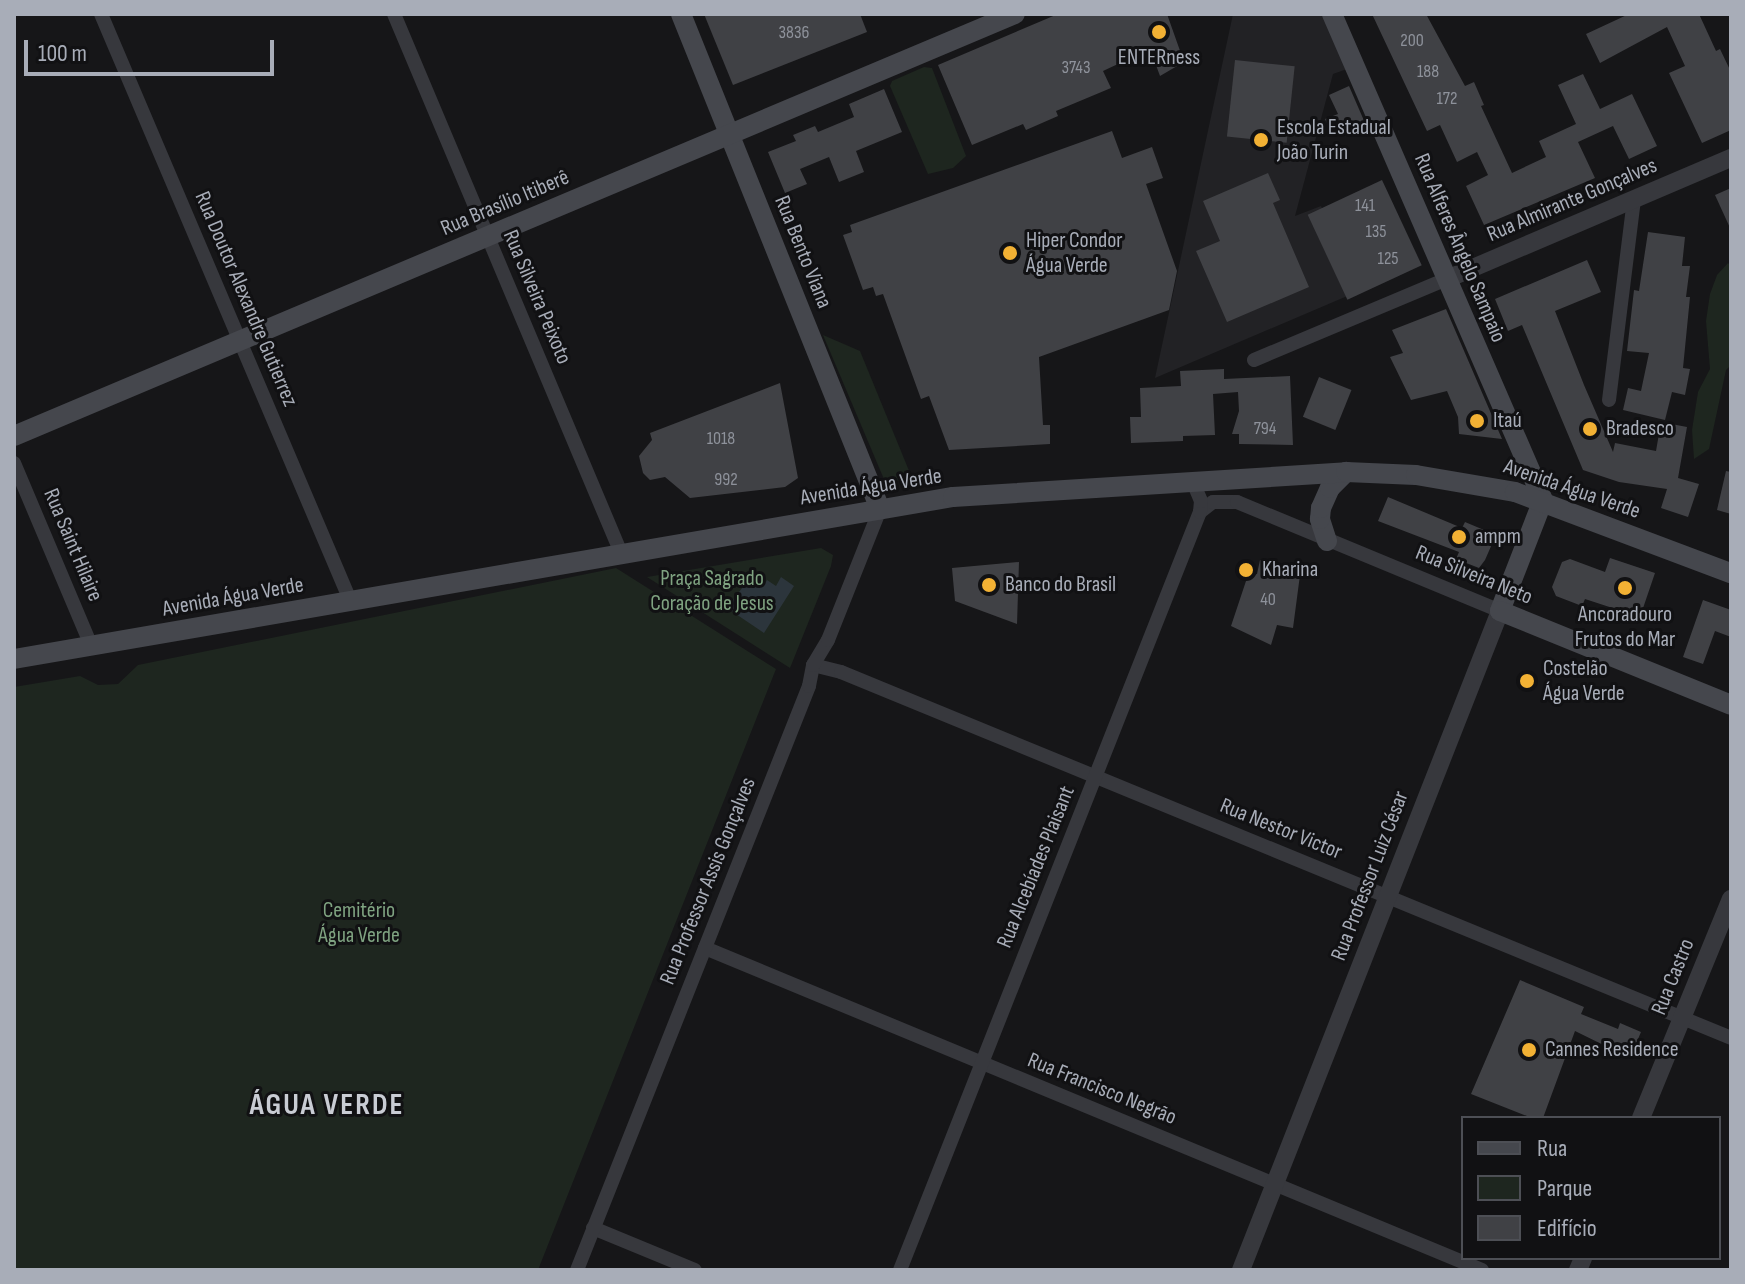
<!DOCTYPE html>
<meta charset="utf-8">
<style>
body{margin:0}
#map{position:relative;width:1745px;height:1284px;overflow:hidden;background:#161618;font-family:"Sofia Sans Condensed",sans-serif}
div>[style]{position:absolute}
.built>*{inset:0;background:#222225}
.green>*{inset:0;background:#1e261f}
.water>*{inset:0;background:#2c353c}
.building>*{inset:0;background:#404145;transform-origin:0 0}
.minor>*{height:14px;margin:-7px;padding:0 7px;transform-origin:7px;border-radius:7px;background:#37383d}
.tertiary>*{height:18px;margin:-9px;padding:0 9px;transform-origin:9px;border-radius:9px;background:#37383d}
.secondary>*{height:20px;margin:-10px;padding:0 10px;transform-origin:10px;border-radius:10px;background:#45474d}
.dots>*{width:22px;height:22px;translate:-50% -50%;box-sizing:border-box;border:4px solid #111113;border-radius:50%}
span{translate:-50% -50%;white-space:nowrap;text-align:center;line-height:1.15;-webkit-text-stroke:6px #111113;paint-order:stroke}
.number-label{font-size:18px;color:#8e929b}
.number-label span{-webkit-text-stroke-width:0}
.poi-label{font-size:22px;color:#a8adb8}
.left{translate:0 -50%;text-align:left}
.street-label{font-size:22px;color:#a8adb8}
.park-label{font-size:22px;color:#7fa381}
.district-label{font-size:30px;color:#c9ccd4;font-weight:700;letter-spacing:2px}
.frame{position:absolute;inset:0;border:16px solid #a8adb8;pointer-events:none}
.legend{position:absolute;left:1461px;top:1116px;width:260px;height:144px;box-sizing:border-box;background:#111113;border:2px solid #4d4f55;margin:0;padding:10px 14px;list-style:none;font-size:24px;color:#a8adb8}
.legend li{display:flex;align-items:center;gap:16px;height:40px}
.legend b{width:40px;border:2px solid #4d4f55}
.scale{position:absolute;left:24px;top:40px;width:250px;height:36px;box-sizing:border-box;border:4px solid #a8adb8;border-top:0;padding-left:10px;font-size:24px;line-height:28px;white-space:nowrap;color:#a8adb8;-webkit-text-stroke:6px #111113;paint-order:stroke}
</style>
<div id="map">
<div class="built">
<i style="clip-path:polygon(1233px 14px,1324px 14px,1347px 69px,1333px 74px,1295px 216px,1321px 206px,1359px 291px,1155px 378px)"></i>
</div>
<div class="green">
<i style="clip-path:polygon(924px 67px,932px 68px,966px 156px,953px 168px,928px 174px,890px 86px,892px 81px)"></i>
<i style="clip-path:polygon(1728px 263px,1731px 266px,1731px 365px,1726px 370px,1709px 449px,1694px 459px,1692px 430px,1698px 392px,1710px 369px,1706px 321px,1710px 294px,1717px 275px)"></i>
<i style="clip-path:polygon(823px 335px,860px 351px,912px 478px,886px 484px)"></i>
<i style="clip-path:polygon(821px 548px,833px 555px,831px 566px,790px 668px,647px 577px)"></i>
<i style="clip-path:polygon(616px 568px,776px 669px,538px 1270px,14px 1270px,14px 687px,80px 676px,98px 685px,118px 684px,138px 665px)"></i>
</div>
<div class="water">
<i style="clip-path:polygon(781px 577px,794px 586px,764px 633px,727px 608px,745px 584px,751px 588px,755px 582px,763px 587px,767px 580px,776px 586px)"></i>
</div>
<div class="building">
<i style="clip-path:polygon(704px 14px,860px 14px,867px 32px,733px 85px)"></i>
<i style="clip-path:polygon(1058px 14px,1167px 14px,1184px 62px,1160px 76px,1150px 49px,1103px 71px,1111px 88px,1056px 111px,1058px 116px,1026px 130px,1023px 124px,972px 145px,938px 65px)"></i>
<i style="clip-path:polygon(1372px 14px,1426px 14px,1465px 86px,1474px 82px,1484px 105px,1481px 106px,1512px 173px,1546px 157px,1539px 141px,1576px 124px,1558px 85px,1583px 74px,1600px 109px,1632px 94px,1657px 146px,1629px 159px,1613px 126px,1578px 142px,1595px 178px,1484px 225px,1466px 186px,1488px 175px,1477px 152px,1457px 162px,1440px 125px,1427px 131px)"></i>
<i style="clip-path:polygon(1629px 14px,1699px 14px,1716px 51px,1720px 49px,1731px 72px,1731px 130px,1702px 143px,1669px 73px,1685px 66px,1667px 27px,1600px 63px,1586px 34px)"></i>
<i style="left:1235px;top:60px;width:60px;height:77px;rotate:6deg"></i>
<i style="clip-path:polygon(1349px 86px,1365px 123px,1333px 137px,1325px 119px,1338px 114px,1329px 95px)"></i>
<i style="clip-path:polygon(884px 89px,902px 132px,856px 151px,864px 172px,839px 182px,829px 157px,800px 169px,807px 184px,785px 193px,768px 152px,796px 141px,793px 135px,815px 126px,818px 132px,854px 117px,849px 104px)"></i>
<i style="clip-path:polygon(1112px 131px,1122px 158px,1152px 147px,1163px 178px,1146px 184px,1177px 271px,1169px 310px,1039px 357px,1043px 425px,1050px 425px,1050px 444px,949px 450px,929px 396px,921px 399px,883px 294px,876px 296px,873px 287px,863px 290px,843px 235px,852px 232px,850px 225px)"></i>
<i style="clip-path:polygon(1268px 173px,1280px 200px,1273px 203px,1309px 287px,1227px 322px,1196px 251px,1220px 241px,1203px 201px)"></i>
<i style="left:1382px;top:180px;width:94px;height:82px;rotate:65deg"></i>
<i style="clip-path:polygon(1731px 188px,1731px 230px,1715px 195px)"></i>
<i style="clip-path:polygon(1648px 232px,1685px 237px,1682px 266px,1690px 266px,1686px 297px,1690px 297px,1683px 368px,1690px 369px,1685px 395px,1672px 392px,1665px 420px,1623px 410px,1628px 388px,1641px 391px,1649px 353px,1627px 351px,1634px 290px,1639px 291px)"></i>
<i style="clip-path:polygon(1587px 260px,1601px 292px,1555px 311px,1584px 385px,1613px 452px,1615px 443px,1656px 451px,1661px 422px,1687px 427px,1678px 478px,1699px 484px,1688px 517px,1661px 508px,1667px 489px,1619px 482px,1583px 470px,1522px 325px,1508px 331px,1495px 299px)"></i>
<i style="clip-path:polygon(1446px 309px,1502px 439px,1459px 434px,1458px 417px,1447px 391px,1411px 400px,1390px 357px,1403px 353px,1392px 330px)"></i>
<i style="clip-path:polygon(1224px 369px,1224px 379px,1290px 376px,1293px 445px,1239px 444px,1239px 434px,1232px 434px,1239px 411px,1238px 392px,1213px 394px,1215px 435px,1183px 436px,1183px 441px,1131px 443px,1130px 417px,1141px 417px,1140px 388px,1181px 386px,1180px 371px)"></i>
<i style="left:1319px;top:377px;width:35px;height:43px;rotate:22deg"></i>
<i style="clip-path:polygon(780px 383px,798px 478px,785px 487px,690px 498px,665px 477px,650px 480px,643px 473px,639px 456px,652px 440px,650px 433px)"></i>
<i style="clip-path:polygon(1726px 471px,1731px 472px,1731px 514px,1717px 510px)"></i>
<i style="clip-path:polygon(1388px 497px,1462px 528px,1465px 522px,1496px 535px,1485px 560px,1479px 568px,1456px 559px,1459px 552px,1378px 521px)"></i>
<i style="clip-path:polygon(1610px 558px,1655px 573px,1640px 617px,1585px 599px,1582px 606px,1556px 596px,1552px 587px,1562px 562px,1570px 559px,1605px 572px)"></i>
<i style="clip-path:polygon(1260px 560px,1300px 575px,1293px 628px,1277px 625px,1271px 645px,1231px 626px,1248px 575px,1257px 574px)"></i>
<i style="clip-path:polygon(1019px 562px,1017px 624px,955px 601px,952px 568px)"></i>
<i style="clip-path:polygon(1703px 600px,1731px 610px,1731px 637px,1715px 631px,1703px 664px,1683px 657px)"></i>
<i style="clip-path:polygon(1520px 980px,1584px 1007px,1581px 1014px,1618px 1029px,1620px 1023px,1641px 1032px,1630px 1058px,1575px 1031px,1543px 1118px,1532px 1118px,1471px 1094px)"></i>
</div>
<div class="minor">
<i style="left:101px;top:14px;width:637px;rotate:66.98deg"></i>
<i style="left:394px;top:14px;width:585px;rotate:67.16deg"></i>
<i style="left:1254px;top:360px;width:209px;rotate:-22.8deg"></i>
<i style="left:1609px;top:400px;width:202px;rotate:-82.9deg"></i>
<i style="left:14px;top:463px;width:198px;rotate:67.1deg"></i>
<i style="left:1200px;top:512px;width:16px;rotate:-38deg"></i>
<i style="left:1213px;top:502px;width:24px"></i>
<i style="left:1237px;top:502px;width:285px;rotate:22.5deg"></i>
<i style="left:813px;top:665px;width:29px;rotate:14deg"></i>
<i style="left:841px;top:672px;width:962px;rotate:22.35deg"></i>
<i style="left:705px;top:948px;width:841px;rotate:22.51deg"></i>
<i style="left:593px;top:1228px;width:110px;rotate:22.4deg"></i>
<i style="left:577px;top:1270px;width:628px;rotate:-68.33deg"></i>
<i style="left:809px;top:686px;width:21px;rotate:-79deg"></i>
<i style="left:813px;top:665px;width:29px;rotate:-59deg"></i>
<i style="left:828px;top:640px;width:141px;rotate:-68.3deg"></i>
<i style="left:900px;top:1270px;width:815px;rotate:-68.41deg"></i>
<i style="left:1200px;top:512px;width:11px;rotate:-85deg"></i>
<i style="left:1201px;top:501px;width:23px;rotate:-113deg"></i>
</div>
<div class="tertiary">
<i style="left:1447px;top:279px;width:309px;rotate:-23.1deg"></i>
<i style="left:1641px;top:1118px;width:237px;rotate:-67.7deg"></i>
<i style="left:1241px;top:1270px;width:708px;rotate:-68.54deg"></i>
<i style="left:1578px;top:1270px;width:13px;rotate:-67deg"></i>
</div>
<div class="secondary">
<i style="left:681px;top:14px;width:534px;rotate:68.1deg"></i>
<i style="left:1332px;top:14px;width:530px;rotate:66.53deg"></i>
<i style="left:1543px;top:500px;width:119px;rotate:111.2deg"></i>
<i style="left:1500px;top:611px;width:249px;rotate:22.1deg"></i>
<i style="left:14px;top:436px;width:1086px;rotate:-22.86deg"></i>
<i style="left:1327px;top:541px;width:23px;rotate:-108deg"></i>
<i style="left:1320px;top:519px;width:11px;rotate:-85deg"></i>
<i style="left:1321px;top:508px;width:22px;rotate:-66deg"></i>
<i style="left:1330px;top:488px;width:23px;rotate:-45deg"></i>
<i style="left:14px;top:659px;width:953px;rotate:-9.79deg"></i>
<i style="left:953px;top:497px;width:394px;rotate:-3.6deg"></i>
<i style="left:1346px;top:472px;width:70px;rotate:2.5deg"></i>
<i style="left:1416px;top:475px;width:100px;rotate:9.7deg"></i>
<i style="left:1515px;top:492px;width:231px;rotate:20.6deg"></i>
</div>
<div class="dots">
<i style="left:1159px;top:32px;background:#f2b134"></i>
<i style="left:1261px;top:140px;background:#f2b134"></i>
<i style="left:1010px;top:253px;background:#f2b134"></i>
<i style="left:1477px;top:421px;background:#f2b134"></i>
<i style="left:1590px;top:429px;background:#f2b134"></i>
<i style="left:1459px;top:537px;background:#f2b134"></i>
<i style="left:1246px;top:570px;background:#f2b134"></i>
<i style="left:989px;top:585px;background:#f2b134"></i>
<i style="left:1625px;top:588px;background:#f2b134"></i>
<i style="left:1527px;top:681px;background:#f2b134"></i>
<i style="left:1529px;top:1050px;background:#f2b134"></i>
</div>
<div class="number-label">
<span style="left:794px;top:33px">3836</span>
<span style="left:1412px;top:41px">200</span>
<span style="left:1076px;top:68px">3743</span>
<span style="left:1428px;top:72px">188</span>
<span style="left:1447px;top:99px">172</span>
<span style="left:1365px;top:206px">141</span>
<span style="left:1376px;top:232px">135</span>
<span style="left:1388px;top:259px">125</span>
<span style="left:1265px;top:429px">794</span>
<span style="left:721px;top:439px">1018</span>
<span style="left:726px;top:480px">992</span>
<span style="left:1268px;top:600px">40</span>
</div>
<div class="poi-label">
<span style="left:1159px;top:58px">ENTERness</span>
<span class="left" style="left:1277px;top:140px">Escola Estadual<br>João Turin</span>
<span class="left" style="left:1026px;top:253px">Hiper Condor<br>Água Verde</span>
<span class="left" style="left:1493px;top:421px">Itaú</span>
<span class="left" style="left:1606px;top:429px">Bradesco</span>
<span class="left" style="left:1475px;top:537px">ampm</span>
<span class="left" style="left:1262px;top:570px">Kharina</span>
<span class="left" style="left:1005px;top:585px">Banco do Brasil</span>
<span style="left:1625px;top:627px">Ancoradouro<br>Frutos do Mar</span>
<span class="left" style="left:1543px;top:681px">Costelão<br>Água Verde</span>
<span class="left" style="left:1545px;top:1050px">Cannes Residence</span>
</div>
<div class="street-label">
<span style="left:1572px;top:200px;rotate:-23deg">Rua Almirante Gonçalves</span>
<span style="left:505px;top:203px;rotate:-23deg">Rua Brasílio Itiberê</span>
<span style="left:1460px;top:248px;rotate:67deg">Rua Alferes Ângelo Sampaio</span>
<span style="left:803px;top:252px;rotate:68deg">Rua Bento Viana</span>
<span style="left:537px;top:297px;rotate:67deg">Rua Silveira Peixoto</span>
<span style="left:246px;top:299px;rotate:67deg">Rua Doutor Alexandre Gutierrez</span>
<span style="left:871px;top:487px;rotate:-9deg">Avenida Água Verde</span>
<span style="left:1572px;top:489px;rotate:19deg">Avenida Água Verde</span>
<span style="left:73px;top:545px;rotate:67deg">Rua Saint Hilaire</span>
<span style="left:1474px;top:575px;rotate:22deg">Rua Silveira Neto</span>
<span style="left:233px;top:597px;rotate:-10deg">Avenida Água Verde</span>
<span style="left:1281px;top:829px;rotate:22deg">Rua Nestor Victor</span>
<span style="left:1036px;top:867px;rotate:-68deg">Rua Alcebíades Plaisant</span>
<span style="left:1370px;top:876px;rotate:-69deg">Rua Professor Luiz César</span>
<span style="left:708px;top:881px;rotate:-68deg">Rua Professor Assis Gonçalves</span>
<span style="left:1673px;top:977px;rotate:-68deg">Rua Castro</span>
<span style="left:1102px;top:1089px;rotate:22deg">Rua Francisco Negrão</span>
</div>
<div class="park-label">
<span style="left:712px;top:591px">Praça Sagrado<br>Coração de Jesus</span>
<span style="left:359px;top:923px">Cemitério<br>Água Verde</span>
</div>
<div class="district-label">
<span style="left:327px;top:1105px">ÁGUA VERDE</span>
</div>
<div class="frame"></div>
<ul class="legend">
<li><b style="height:10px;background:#45474d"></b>Rua</li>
<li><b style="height:22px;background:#1e261f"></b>Parque</li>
<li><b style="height:22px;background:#404145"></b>Edifício</li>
</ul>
<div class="scale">100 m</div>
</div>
